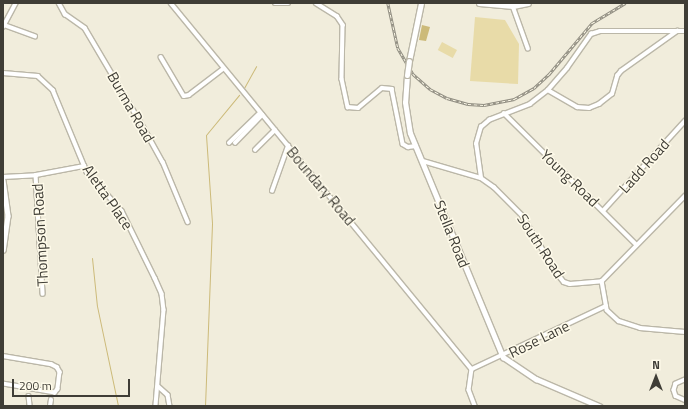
<!DOCTYPE html>
<style>
body{margin:0}
#map{position:relative;width:688px;height:409px;overflow:hidden;background:#f1eddc;font-family:"Titillium Web",sans-serif}
div>[style]{position:absolute}
.green>*{inset:0;background:#e8dba8;transform-origin:0 0}
.water>*{inset:0;background:#ccba79}
.stream>*{height:1px;margin:-0.5px;padding:0 0.5px;transform-origin:0.5px;border-radius:0.5px;background:#ccba79}
.roads{filter:drop-shadow(1px 0 #bbb7a8) drop-shadow(-1px 0 #bbb7a8) drop-shadow(0 1px #bbb7a8) drop-shadow(0 -1px #bbb7a8)}
.minor>*{height:3.5px;margin:-1.75px;padding:0 1.75px;transform-origin:1.75px;border-radius:1.75px;background:#fff}
.tertiary>*{height:4.5px;margin:-2.25px;padding:0 2.25px;transform-origin:2.25px;border-radius:2.25px;background:#fff}
.secondary>*{height:5px;margin:-2.5px;padding:0 2.5px;transform-origin:2.5px;border-radius:2.5px;background:#fff}
.rail>*{height:2.5px;margin-top:-1.25px;transform-origin:0;background:repeating-linear-gradient(90deg,#fefae9 0 3px,#8f8c80 0 6px);box-sizing:border-box;border-block:1px solid #8f8c80}
.bridges{filter:drop-shadow(1px 0 #bbb7a8) drop-shadow(-1px 0 #bbb7a8) drop-shadow(0 1px #bbb7a8) drop-shadow(0 -1px #bbb7a8)}
.secondary-bridge>*{height:5px;margin:-2.5px;padding:0 2.5px;transform-origin:2.5px;border-radius:2.5px;background:#fff}
span{translate:-50% -50%;white-space:nowrap;text-align:center;line-height:1.15;-webkit-text-stroke:3px #fefae9;paint-order:stroke}
.street-label{font-size:15px;color:#3f3d36}
.frame{position:absolute;inset:0;border:4px solid #3f3d36;pointer-events:none}
.north{position:absolute;left:636px;top:357px;width:40px;height:40px;-webkit-text-stroke:3px #fefae9;paint-order:stroke;rotate:0deg;font-size:11px;font-weight:700;line-height:16px;text-align:center;color:#3f3d36}
.north::after{content:'';display:block;margin:auto;width:14px;height:18px;background:#3f3d36;clip-path:polygon(50% 0,100% 100%,50% 72%,0 100%)}
.scale{position:absolute;left:12px;top:379px;width:118px;height:18px;box-sizing:border-box;border:2px solid #3f3d36;border-top:0;padding-left:5px;font-size:12px;line-height:14px;white-space:nowrap;color:#3f3d36;-webkit-text-stroke:3px #fefae9;paint-order:stroke}
</style>
<div id="map">
<div class="green">
<i style="clip-path:polygon(475px 17px,505px 20px,519px 44px,518px 84px,470px 81px)"></i>
<i style="left:442px;top:42px;width:17px;height:9px;rotate:28deg"></i>
</div>
<div class="water">
<i style="clip-path:polygon(422px 25px,430px 27px,426px 41px,419px 40px)"></i>
</div>
<div class="stream">
<i style="left:244px;top:88px;width:25px;rotate:-61deg"></i>
<i style="left:92px;top:258px;width:48px;rotate:84.1deg"></i>
<i style="left:97px;top:306px;width:102px;rotate:78.1deg"></i>
<i style="left:205px;top:406px;width:183px;rotate:-87.8deg"></i>
<i style="left:212px;top:223px;width:88px;rotate:-93.9deg"></i>
<i style="left:206px;top:135px;width:52px;rotate:-50.5deg"></i>
</div>
<div class="roads">
<div class="minor">
<i style="left:59px;top:3px;width:13px;rotate:61deg"></i>
<i style="left:65px;top:14px;width:24px;rotate:35deg"></i>
<i style="left:85px;top:28px;width:116px;rotate:59.5deg"></i>
<i style="left:144px;top:128px;width:39px;rotate:61deg"></i>
<i style="left:163px;top:162px;width:65px;rotate:67.4deg"></i>
<i style="left:171px;top:3px;width:474px;rotate:50.6deg"></i>
<i style="left:275px;top:3px;width:13px"></i>
<i style="left:316px;top:3px;width:25px;rotate:32deg"></i>
<i style="left:337px;top:16px;width:11px;rotate:56deg"></i>
<i style="left:343px;top:25px;width:54px;rotate:91.1deg"></i>
<i style="left:342px;top:79px;width:29px;rotate:78deg"></i>
<i style="left:348px;top:107px;width:10px;rotate:6deg"></i>
<i style="left:358px;top:108px;width:31px;rotate:-40deg"></i>
<i style="left:382px;top:88px;width:10px;rotate:6deg"></i>
<i style="left:392px;top:89px;width:56px;rotate:78.7deg"></i>
<i style="left:403px;top:144px;width:6px;rotate:31deg"></i>
<i style="left:408px;top:147px;width:8px;rotate:-7deg"></i>
<i style="left:513px;top:6px;width:45px;rotate:70.3deg"></i>
<i style="left:4px;top:25px;width:33px;rotate:20deg"></i>
<i style="left:3px;top:27px;width:27px;rotate:-62deg"></i>
<i style="left:161px;top:57px;width:45px;rotate:59.5deg"></i>
<i style="left:184px;top:96px;width:5px;rotate:-11deg"></i>
<i style="left:189px;top:95px;width:43px;rotate:-37.4deg"></i>
<i style="left:3px;top:73px;width:35px;rotate:5deg"></i>
<i style="left:38px;top:76px;width:21px;rotate:43deg"></i>
<i style="left:53px;top:90px;width:89px;rotate:67.5deg"></i>
<i style="left:87px;top:172px;width:52px;rotate:48.1deg"></i>
<i style="left:122px;top:211px;width:75px;rotate:63.8deg"></i>
<i style="left:155px;top:278px;width:17px;rotate:66deg"></i>
<i style="left:162px;top:294px;width:16px;rotate:83deg"></i>
<i style="left:164px;top:310px;width:96px;rotate:94.8deg"></i>
<i style="left:548px;top:90px;width:34px;rotate:30deg"></i>
<i style="left:577px;top:107px;width:12px;rotate:5deg"></i>
<i style="left:589px;top:108px;width:11px;rotate:-22deg"></i>
<i style="left:599px;top:104px;width:16px;rotate:-38deg"></i>
<i style="left:612px;top:94px;width:19px;rotate:-74deg"></i>
<i style="left:617px;top:76px;width:6px;rotate:-51deg"></i>
<i style="left:621px;top:71px;width:69px;rotate:-35.5deg"></i>
<i style="left:504px;top:113px;width:186px;rotate:44.8deg"></i>
<i style="left:229px;top:143px;width:43px;rotate:-44.1deg"></i>
<i style="left:235px;top:143px;width:39px;rotate:-46deg"></i>
<i style="left:255px;top:150px;width:28px;rotate:-45deg"></i>
<i style="left:423px;top:161px;width:60px;rotate:16.3deg"></i>
<i style="left:481px;top:178px;width:16px;rotate:35deg"></i>
<i style="left:494px;top:187px;width:40px;rotate:45deg"></i>
<i style="left:522px;top:215px;width:68px;rotate:58.9deg"></i>
<i style="left:557px;top:273px;width:11px;rotate:52deg"></i>
<i style="left:564px;top:282px;width:6px;rotate:18deg"></i>
<i style="left:570px;top:284px;width:32px;rotate:-5deg"></i>
<i style="left:602px;top:281px;width:119px;rotate:-45.7deg"></i>
<i style="left:36px;top:175px;width:119px;rotate:86.6deg"></i>
<i style="left:3px;top:177px;width:33px;rotate:-3deg"></i>
<i style="left:36px;top:175px;width:49px;rotate:-10.6deg"></i>
<i style="left:481px;top:178px;width:34px;rotate:-98deg"></i>
<i style="left:476px;top:144px;width:18px;rotate:-74deg"></i>
<i style="left:481px;top:127px;width:11px;rotate:-41deg"></i>
<i style="left:489px;top:120px;width:44px;rotate:-21.3deg"></i>
<i style="left:530px;top:104px;width:23px;rotate:-38deg"></i>
<i style="left:548px;top:90px;width:29px;rotate:-49deg"></i>
<i style="left:567px;top:68px;width:42px;rotate:-54.8deg"></i>
<i style="left:591px;top:34px;width:9px;rotate:-18deg"></i>
<i style="left:600px;top:31px;width:85px"></i>
<i style="left:272px;top:191px;width:48px;rotate:-70.4deg"></i>
<i style="left:603px;top:211px;width:122px;rotate:-47.7deg"></i>
<i style="left:602px;top:281px;width:29px;rotate:80deg"></i>
<i style="left:607px;top:310px;width:16px;rotate:43deg"></i>
<i style="left:619px;top:321px;width:22px;rotate:18deg"></i>
<i style="left:640px;top:328px;width:45px;rotate:5.1deg"></i>
<i style="left:3px;top:356px;width:49px;rotate:9.5deg"></i>
<i style="left:51px;top:364px;width:7px;rotate:27deg"></i>
<i style="left:57px;top:367px;width:6px;rotate:59deg"></i>
<i style="left:60px;top:372px;width:17px;rotate:97deg"></i>
<i style="left:58px;top:389px;width:5px;rotate:127deg"></i>
<i style="left:55px;top:393px;width:53px;rotate:-170.2deg"></i>
<i style="left:472px;top:369px;width:148px;rotate:-25.2deg"></i>
<i style="left:472px;top:369px;width:21px;rotate:98deg"></i>
<i style="left:469px;top:390px;width:17px;rotate:69deg"></i>
<i style="left:685px;top:380px;width:10px;rotate:156deg"></i>
<i style="left:676px;top:384px;width:6px;rotate:108deg"></i>
<i style="left:674px;top:390px;width:6px;rotate:72deg"></i>
<i style="left:676px;top:396px;width:10px;rotate:24deg"></i>
<i style="left:158px;top:386px;width:13px;rotate:42deg"></i>
<i style="left:168px;top:395px;width:11px;rotate:80deg"></i>
<i style="left:29px;top:396px;width:10px;rotate:84deg"></i>
<i style="left:50px;top:406px;width:6px;rotate:-81deg"></i>
</div>
<div class="tertiary">
<i style="left:3px;top:180px;width:36px;rotate:82deg"></i>
<i style="left:8px;top:216px;width:34px;rotate:98deg"></i>
</div>
<div class="secondary">
<i style="left:479px;top:3px;width:34px;rotate:5deg"></i>
<i style="left:513px;top:6px;width:15px;rotate:-11deg"></i>
<i style="left:409px;top:61px;width:59px;rotate:-78.3deg"></i>
<i style="left:407px;top:75px;width:27px;rotate:94deg"></i>
<i style="left:405px;top:102px;width:31px;rotate:81deg"></i>
<i style="left:410px;top:133px;width:243px;rotate:67.5deg"></i>
<i style="left:503px;top:357px;width:40px;rotate:34deg"></i>
<i style="left:536px;top:379px;width:69px;rotate:23.2deg"></i>
</div>
</div>
<div class="rail">
<i style="left:388px;top:3px;width:46px;rotate:77.5deg"></i>
<i style="left:398px;top:48px;width:30px;rotate:60deg"></i>
<i style="left:413px;top:74px;width:23px;rotate:41deg"></i>
<i style="left:430px;top:89px;width:19px;rotate:28deg"></i>
<i style="left:447px;top:98px;width:22px;rotate:16deg"></i>
<i style="left:468px;top:104px;width:16px;rotate:4deg"></i>
<i style="left:484px;top:105px;width:31px;rotate:-11deg"></i>
<i style="left:514px;top:99px;width:23px;rotate:-29deg"></i>
<i style="left:534px;top:88px;width:21px;rotate:-43deg"></i>
<i style="left:549px;top:74px;width:67px;rotate:-49.9deg"></i>
<i style="left:592px;top:23px;width:39px;rotate:-31deg"></i>
</div>
<div class="bridges">
<div class="secondary-bridge">
<i style="left:407px;top:75px;width:14px;rotate:-82deg"></i>
</div>
</div>
<div class="street-label">
<span style="left:131px;top:107px;rotate:60deg">Burma Road</span>
<span style="left:644px;top:166px;rotate:-48deg">Ladd Road</span>
<span style="left:570px;top:178px;rotate:44deg">Young Road</span>
<span style="left:321px;top:186px;rotate:50deg">Boundary Road</span>
<span style="left:108px;top:197px;rotate:55deg">Aletta Place</span>
<span style="left:452px;top:234px;rotate:68deg">Stella Road</span>
<span style="left:40px;top:235px;rotate:-93deg">Thompson Road</span>
<span style="left:541px;top:246px;rotate:57deg">South Road</span>
<span style="left:539px;top:339px;rotate:-26deg">Rose Lane</span>
</div>
<div class="frame"></div>
<div class="north">N</div>
<div class="scale">200 m</div>
</div>
